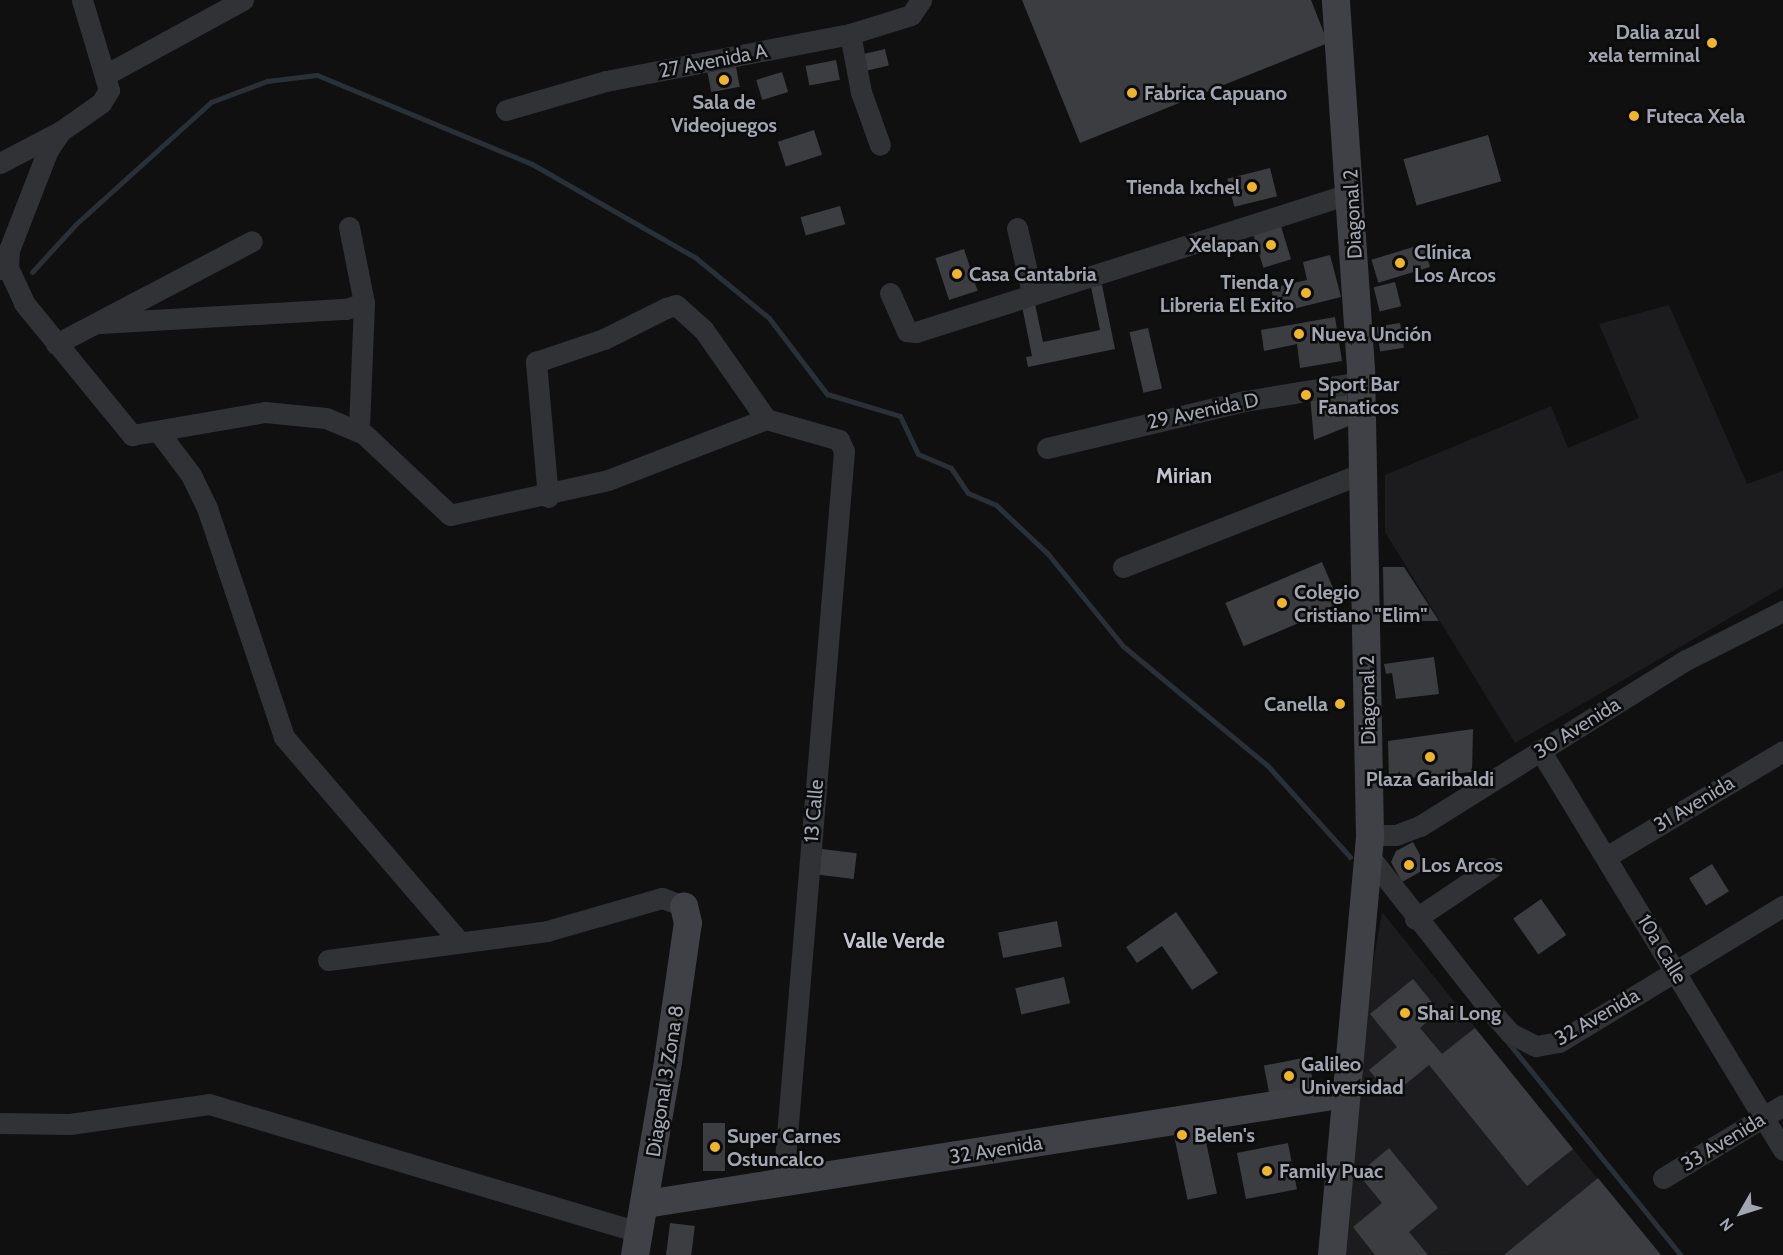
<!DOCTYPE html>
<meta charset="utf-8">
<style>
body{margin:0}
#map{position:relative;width:1783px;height:1255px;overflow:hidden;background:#101011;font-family:Cabin,sans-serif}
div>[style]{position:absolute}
.built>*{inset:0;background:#1c1c1e}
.stream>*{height:5px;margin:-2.5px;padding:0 2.5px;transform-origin:2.5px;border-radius:2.5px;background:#293037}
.building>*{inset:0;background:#3c3d41;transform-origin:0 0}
.street>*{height:21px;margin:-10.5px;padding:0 10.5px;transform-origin:10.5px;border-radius:10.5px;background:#313236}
.secondary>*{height:28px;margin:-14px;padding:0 14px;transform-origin:14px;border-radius:14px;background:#3f4146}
.dots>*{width:16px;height:16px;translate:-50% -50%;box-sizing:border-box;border:3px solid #0b0b0c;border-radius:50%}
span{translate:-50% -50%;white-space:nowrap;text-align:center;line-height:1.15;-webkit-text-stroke:5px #0b0b0c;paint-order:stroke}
.poi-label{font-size:20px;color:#a1a6b2;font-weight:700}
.right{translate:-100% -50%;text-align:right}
.left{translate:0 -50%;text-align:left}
.street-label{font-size:20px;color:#a1a6b2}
.neighbourhood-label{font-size:21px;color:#c2c5ce;font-weight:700}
.north{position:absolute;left:1711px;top:1183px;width:60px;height:60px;-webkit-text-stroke:4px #0b0b0c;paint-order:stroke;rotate:231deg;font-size:16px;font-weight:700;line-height:24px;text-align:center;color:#a1a6b2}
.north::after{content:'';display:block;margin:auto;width:21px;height:27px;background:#a1a6b2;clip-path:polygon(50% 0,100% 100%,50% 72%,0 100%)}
</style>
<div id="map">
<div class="built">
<i style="clip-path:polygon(1669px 305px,1747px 484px,1783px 471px,1783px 587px,1515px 743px,1385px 532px,1385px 475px,1551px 406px,1568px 448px,1639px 418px,1599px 324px)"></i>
<i style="clip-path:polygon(1382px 912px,1573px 1149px,1660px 1254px,1343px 1255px,1365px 1010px)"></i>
</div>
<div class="stream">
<i style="left:32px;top:272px;width:65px;rotate:-47.5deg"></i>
<i style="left:76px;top:224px;width:182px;rotate:-42.1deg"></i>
<i style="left:211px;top:102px;width:60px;rotate:-20.6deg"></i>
<i style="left:267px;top:81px;width:50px;rotate:-6.8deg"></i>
<i style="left:317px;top:75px;width:233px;rotate:22.5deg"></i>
<i style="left:532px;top:164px;width:189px;rotate:29.8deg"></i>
<i style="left:696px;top:258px;width:94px;rotate:39.4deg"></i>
<i style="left:769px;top:318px;width:96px;rotate:52.7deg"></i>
<i style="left:827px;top:394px;width:76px;rotate:16.8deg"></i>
<i style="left:900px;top:416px;width:42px;rotate:64.7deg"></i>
<i style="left:918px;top:454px;width:36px;rotate:23deg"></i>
<i style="left:951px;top:468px;width:30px;rotate:56deg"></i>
<i style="left:968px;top:493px;width:30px;rotate:23deg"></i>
<i style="left:996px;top:505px;width:71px;rotate:43.3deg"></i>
<i style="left:1048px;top:554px;width:119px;rotate:50.8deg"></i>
<i style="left:1123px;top:646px;width:187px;rotate:39.6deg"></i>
<i style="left:1267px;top:765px;width:124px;rotate:47.9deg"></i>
<i style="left:1506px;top:1040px;width:277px;rotate:50.9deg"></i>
</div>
<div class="building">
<i style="clip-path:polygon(1022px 0,1311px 0,1328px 43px,1080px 143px)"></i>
<i style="left:885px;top:49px;width:17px;height:23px;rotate:77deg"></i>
<i style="left:836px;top:60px;width:20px;height:31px;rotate:79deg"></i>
<i style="left:736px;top:67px;width:20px;height:29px;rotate:79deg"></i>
<i style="left:782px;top:72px;width:21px;height:27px;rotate:73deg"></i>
<i style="left:814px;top:130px;width:26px;height:38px;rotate:72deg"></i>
<i style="left:1488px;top:135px;width:48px;height:88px;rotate:74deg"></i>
<i style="left:1270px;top:168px;width:29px;height:44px;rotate:76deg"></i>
<i style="left:840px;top:206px;width:19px;height:41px;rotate:74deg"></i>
<i style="left:1280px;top:223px;width:38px;height:29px;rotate:73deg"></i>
<i style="left:1423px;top:244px;width:24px;height:54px;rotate:73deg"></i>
<i style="left:964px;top:249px;width:44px;height:30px;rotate:72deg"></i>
<i style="clip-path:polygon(1330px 255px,1341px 297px,1277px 313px,1271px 288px,1307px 280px,1303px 262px)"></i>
<i style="left:1395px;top:282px;width:25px;height:22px;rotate:76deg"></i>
<i style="clip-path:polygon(1102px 285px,1115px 349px,1028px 367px,1026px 357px,1032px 356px,1022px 306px,1035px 304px,1043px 342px,1100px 330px,1091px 287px)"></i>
<i style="clip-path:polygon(1335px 317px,1342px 361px,1300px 368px,1297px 344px,1264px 351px,1261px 330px)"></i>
<i style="left:1400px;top:323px;width:25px;height:24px;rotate:81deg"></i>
<i style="left:1148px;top:328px;width:62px;height:19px;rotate:77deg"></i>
<i style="clip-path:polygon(1347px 393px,1349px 426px,1314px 440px,1310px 396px)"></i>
<i style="left:1322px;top:562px;width:47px;height:105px;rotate:67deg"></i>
<i style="clip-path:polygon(1383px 567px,1404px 567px,1439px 621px,1384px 621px)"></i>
<i style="clip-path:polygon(1434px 657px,1439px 694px,1396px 699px,1392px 673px,1386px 674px,1384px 664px)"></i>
<i style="clip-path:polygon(1473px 729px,1472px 772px,1389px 780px,1388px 741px)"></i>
<i style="clip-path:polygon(1413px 842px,1427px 868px,1402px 882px,1391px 862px,1396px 851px)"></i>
<i style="left:822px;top:849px;width:35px;height:26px;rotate:7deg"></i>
<i style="left:1712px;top:864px;width:32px;height:27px;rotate:58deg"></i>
<i style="left:1541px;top:899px;width:44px;height:34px;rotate:55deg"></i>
<i style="clip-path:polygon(1176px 912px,1218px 973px,1192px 990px,1162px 946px,1137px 963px,1126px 947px)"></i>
<i style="left:1057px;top:921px;width:26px;height:60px;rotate:79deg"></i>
<i style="left:1064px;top:977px;width:27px;height:50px;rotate:77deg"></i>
<i style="clip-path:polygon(1413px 979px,1439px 1011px,1420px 1028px,1442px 1054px,1475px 1028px,1573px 1149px,1527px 1186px,1429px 1065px,1391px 1096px,1369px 1070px,1397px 1047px,1370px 1014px)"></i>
<i style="left:1308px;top:1057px;width:32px;height:45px;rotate:79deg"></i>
<i style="left:703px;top:1123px;width:22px;height:48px"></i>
<i style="left:1202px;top:1123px;width:72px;height:30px;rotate:78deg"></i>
<i style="left:1288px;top:1143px;width:47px;height:52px;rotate:79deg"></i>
<i style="clip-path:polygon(1389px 1148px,1438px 1208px,1409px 1232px,1428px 1255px,1375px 1255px,1353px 1227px,1382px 1203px,1358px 1174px)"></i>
<i style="clip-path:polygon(1598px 1178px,1661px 1255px,1504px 1255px)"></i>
<i style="left:670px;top:1223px;width:25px;height:32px;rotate:7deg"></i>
</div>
<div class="street">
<i style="left:850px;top:34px;width:59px;rotate:79.3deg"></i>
<i style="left:861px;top:92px;width:56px;rotate:70.3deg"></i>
<i style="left:107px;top:74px;width:155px;rotate:-28.6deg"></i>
<i style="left:506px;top:110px;width:104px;rotate:-16.2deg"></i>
<i style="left:606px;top:81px;width:248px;rotate:-10.9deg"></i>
<i style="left:850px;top:34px;width:64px;rotate:-17.3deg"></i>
<i style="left:911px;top:15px;width:18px;rotate:-56deg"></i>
<i style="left:0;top:163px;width:69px;rotate:-27.7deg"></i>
<i style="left:349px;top:227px;width:77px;rotate:78.8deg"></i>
<i style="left:364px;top:303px;width:127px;rotate:92.3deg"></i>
<i style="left:1017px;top:228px;width:67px;rotate:77deg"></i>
<i style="left:8px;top:268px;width:18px;rotate:-87deg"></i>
<i style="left:9px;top:250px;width:107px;rotate:-68.7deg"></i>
<i style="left:48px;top:150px;width:23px;rotate:-56deg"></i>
<i style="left:61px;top:131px;width:49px;rotate:-35deg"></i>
<i style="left:101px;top:103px;width:15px;rotate:-58deg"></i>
<i style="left:109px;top:90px;width:94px;rotate:-106.7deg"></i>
<i style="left:0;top:269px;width:8px;rotate:-7deg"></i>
<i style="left:8px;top:268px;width:38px;rotate:65deg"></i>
<i style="left:24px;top:303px;width:171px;rotate:50.7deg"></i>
<i style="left:132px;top:435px;width:135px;rotate:-9.8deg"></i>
<i style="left:265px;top:412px;width:61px;rotate:5.6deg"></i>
<i style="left:326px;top:418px;width:41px;rotate:22.8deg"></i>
<i style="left:364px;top:434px;width:118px;rotate:43.3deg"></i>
<i style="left:450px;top:515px;width:162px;rotate:-12.5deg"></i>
<i style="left:608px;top:480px;width:169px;rotate:-21.1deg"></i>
<i style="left:766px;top:419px;width:76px;rotate:16deg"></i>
<i style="left:839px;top:440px;width:12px;rotate:66deg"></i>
<i style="left:844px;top:451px;width:736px;rotate:94.76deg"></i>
<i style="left:890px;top:293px;width:42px;rotate:65.9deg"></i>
<i style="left:907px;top:331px;width:9px;rotate:6deg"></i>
<i style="left:916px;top:332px;width:457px;rotate:-17.7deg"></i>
<i style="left:100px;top:323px;width:246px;rotate:-3.3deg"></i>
<i style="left:346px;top:309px;width:19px;rotate:-18deg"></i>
<i style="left:56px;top:344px;width:221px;rotate:-27.7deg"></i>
<i style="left:158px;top:431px;width:55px;rotate:53.1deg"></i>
<i style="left:191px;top:475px;width:37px;rotate:64deg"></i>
<i style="left:207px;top:508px;width:242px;rotate:71.4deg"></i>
<i style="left:284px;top:737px;width:266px;rotate:49.4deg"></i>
<i style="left:1047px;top:448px;width:204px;rotate:-13.4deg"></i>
<i style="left:1245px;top:401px;width:118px;rotate:-9.3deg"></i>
<i style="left:548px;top:497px;width:136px;rotate:-95.1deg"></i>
<i style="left:536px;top:362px;width:72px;rotate:-18.7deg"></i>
<i style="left:604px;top:339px;width:69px;rotate:-26.6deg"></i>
<i style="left:666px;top:308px;width:10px;rotate:-17deg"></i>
<i style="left:676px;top:305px;width:36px;rotate:42deg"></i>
<i style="left:703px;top:329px;width:110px;rotate:55deg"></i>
<i style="left:1123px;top:567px;width:258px;rotate:-21.4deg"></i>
<i style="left:1540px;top:750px;width:468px;rotate:58.7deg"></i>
<i style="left:1370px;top:835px;width:26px"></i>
<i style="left:1396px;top:835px;width:26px;rotate:-21deg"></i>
<i style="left:1420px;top:826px;width:314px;rotate:-32deg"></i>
<i style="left:1686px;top:660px;width:109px;rotate:-26.8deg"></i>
<i style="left:1369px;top:856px;width:202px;rotate:51.8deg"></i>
<i style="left:1494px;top:1015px;width:24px;rotate:48deg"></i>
<i style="left:1510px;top:1033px;width:29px;rotate:27deg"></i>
<i style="left:1536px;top:1046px;width:23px;rotate:-10deg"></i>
<i style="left:1559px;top:1042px;width:262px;rotate:-31.3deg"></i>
<i style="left:1606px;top:857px;width:206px;rotate:-30.9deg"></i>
<i style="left:1415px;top:919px;width:92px;rotate:-33.9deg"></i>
<i style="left:328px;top:960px;width:221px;rotate:-7.5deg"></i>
<i style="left:547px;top:931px;width:120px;rotate:-16deg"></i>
<i style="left:662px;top:898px;width:23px;rotate:20deg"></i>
<i style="left:0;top:1123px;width:70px;rotate:0.8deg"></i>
<i style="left:70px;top:1124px;width:140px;rotate:-8.2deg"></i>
<i style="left:209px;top:1104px;width:449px;rotate:16.6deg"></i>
<i style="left:1663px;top:1178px;width:140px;rotate:-31.3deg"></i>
</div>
<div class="secondary">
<i style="left:646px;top:1204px;width:708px;rotate:-8.94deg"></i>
<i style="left:635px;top:1255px;width:197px;rotate:-80.3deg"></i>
<i style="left:668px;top:1061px;width:139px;rotate:-81.8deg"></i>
<i style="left:688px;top:923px;width:17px;rotate:-103deg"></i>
<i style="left:1332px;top:1255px;width:422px;rotate:-84.8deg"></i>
<i style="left:1370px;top:835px;width:466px;rotate:-91.1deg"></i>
<i style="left:1361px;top:369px;width:370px;rotate:-93.9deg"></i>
</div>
<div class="dots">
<i style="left:1712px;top:43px;background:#efb52b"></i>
<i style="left:724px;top:80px;background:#efb52b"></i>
<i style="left:1132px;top:93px;background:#efb52b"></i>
<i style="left:1634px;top:116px;background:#efb52b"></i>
<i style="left:1252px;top:187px;background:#efb52b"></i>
<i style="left:1271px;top:245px;background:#efb52b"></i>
<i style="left:1400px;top:263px;background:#efb52b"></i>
<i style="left:957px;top:274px;background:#efb52b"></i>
<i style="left:1306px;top:293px;background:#efb52b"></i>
<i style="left:1299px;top:334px;background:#efb52b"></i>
<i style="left:1306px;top:395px;background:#efb52b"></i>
<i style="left:1282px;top:603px;background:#efb52b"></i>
<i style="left:1340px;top:704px;background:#efb52b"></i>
<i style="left:1430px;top:757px;background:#efb52b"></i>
<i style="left:1409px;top:865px;background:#efb52b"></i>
<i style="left:1405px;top:1013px;background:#efb52b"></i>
<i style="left:1289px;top:1076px;background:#efb52b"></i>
<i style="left:1182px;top:1135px;background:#efb52b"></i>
<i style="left:715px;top:1147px;background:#efb52b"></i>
<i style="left:1267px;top:1171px;background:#efb52b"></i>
</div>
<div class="poi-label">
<span class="right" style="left:1700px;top:44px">Dalia azul<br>xela terminal</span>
<span class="left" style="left:1144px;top:93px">Fabrica Capuano</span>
<span style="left:724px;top:114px">Sala de<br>Videojuegos</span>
<span class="left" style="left:1646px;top:116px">Futeca Xela</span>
<span class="right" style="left:1240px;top:187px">Tienda Ixchel</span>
<span class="right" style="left:1259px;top:245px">Xelapan</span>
<span class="left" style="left:1414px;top:264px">Clínica<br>Los Arcos</span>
<span class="left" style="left:969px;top:274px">Casa Cantabria</span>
<span class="right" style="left:1294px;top:294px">Tienda y<br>Libreria El Exito</span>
<span class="left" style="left:1311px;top:334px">Nueva Unción</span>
<span class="left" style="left:1318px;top:396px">Sport Bar<br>Fanaticos</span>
<span class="left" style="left:1294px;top:604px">Colegio<br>Cristiano "Elim"</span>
<span class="right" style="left:1328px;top:704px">Canella</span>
<span style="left:1430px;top:779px">Plaza Garibaldi</span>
<span class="left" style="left:1421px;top:865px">Los Arcos</span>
<span class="left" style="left:1417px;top:1013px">Shai Long</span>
<span class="left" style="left:1301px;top:1076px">Galileo<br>Universidad</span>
<span class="left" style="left:1194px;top:1135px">Belen's</span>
<span class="left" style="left:727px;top:1148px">Super Carnes<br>Ostuncalco</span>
<span class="left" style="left:1279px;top:1171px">Family Puac</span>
</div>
<div class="street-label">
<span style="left:713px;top:61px;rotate:-11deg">27 Avenida A</span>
<span style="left:1353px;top:214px;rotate:-93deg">Diagonal 2</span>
<span style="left:1203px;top:411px;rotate:-12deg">29 Avenida D</span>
<span style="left:1368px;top:700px;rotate:-91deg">Diagonal 2</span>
<span style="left:1577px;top:728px;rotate:-32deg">30 Avenida</span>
<span style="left:1694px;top:804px;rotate:-31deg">31 Avenida</span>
<span style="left:814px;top:811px;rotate:-85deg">13 Calle</span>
<span style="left:1662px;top:949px;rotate:59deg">10a Calle</span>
<span style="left:1597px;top:1017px;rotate:-30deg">32 Avenida</span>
<span style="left:665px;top:1081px;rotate:-81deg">Diagonal 3 Zona 8</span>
<span style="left:1723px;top:1142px;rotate:-31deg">33 Avenida</span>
<span style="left:996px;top:1150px;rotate:-9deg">32 Avenida</span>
</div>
<div class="neighbourhood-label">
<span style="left:1184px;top:476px">Mirian</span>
<span style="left:894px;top:941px">Valle Verde</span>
</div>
<div class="north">N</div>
</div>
